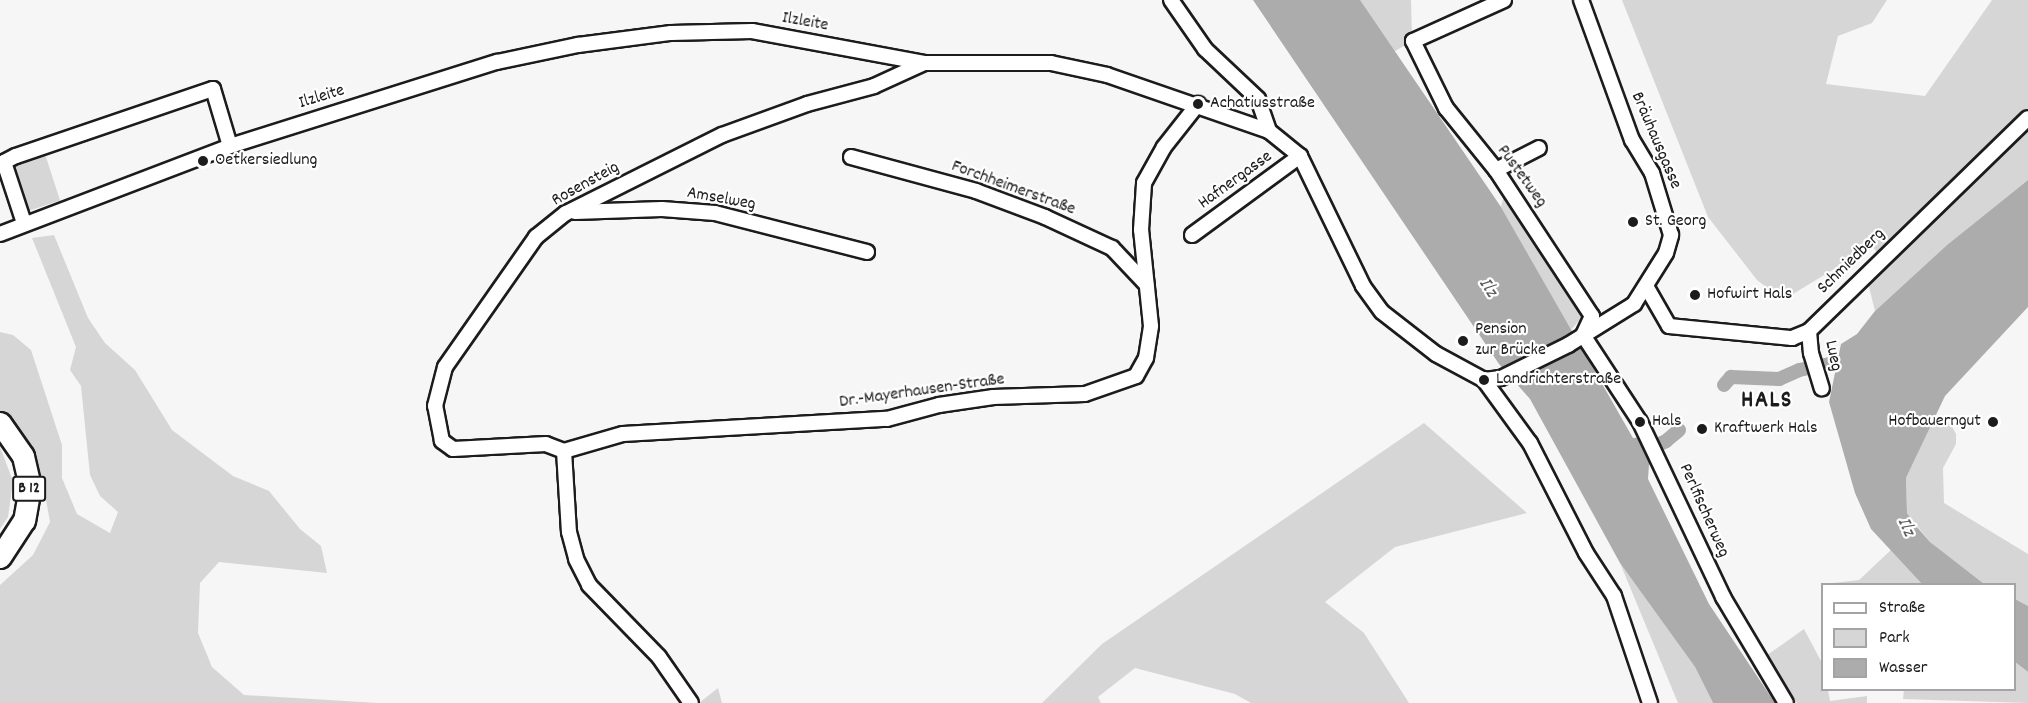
<!DOCTYPE html>
<meta charset="utf-8">
<style>
body{margin:0}
#map{position:relative;width:2028px;height:703px;overflow:hidden;background:#f6f6f6;font-family:Dekko,sans-serif}
div>[style]{position:absolute}
.green>*{inset:0;background:#d6d6d6;transform-origin:0 0}
.water>*{inset:0;background:#acacac}
.canal>*{height:14px;margin:-7px;padding:0 7px;transform-origin:7px;border-radius:7px;background:#acacac}
.roads{filter:drop-shadow(2px 0 #1c1c1c) drop-shadow(-2px 0 #1c1c1c) drop-shadow(0 2px #1c1c1c) drop-shadow(0 -2px #1c1c1c)}
.street>*{height:14px;margin:-7px;padding:0 7px;transform-origin:7px;border-radius:7px;background:#fff}
.primary>*{height:21px;margin:-10.5px;padding:0 10.5px;transform-origin:10.5px;border-radius:10.5px;background:#fff}
.dots>*{width:16px;height:16px;translate:-50% -50%;box-sizing:border-box;border:3px solid #fff;border-radius:50%}
span{translate:-50% -50%;white-space:nowrap;text-align:center;line-height:1.15;-webkit-text-stroke:4.5px #fff;paint-order:stroke}
.shield-label span{padding:2px 4px;background:#fff;border:2px solid;border-radius:4px;-webkit-text-stroke-width:0}
.shield-label{font-size:16px;color:#1c1c1c;font-weight:700}
.street-label{font-size:18px;color:#1c1c1c}
.poi-label{font-size:18px;color:#1c1c1c}
.left{translate:0 -50%;text-align:left}
.right{translate:-100% -50%;text-align:right}
.water-label{font-size:20px;color:#5d5d5d;font-style:italic}
.district-label{font-size:24px;color:#1c1c1c;font-weight:700;letter-spacing:1.5px}
.legend{position:absolute;left:1821px;top:583px;width:195px;height:108px;box-sizing:border-box;background:#fff;border:2px solid #a4a4a4;margin:0;padding:8px 10px;list-style:none;font-size:18px;color:#1c1c1c}
.legend li{display:flex;align-items:center;gap:12px;height:30px}
.legend b{width:30px;border:2px solid #a4a4a4}
</style>
<div id="map">
<div class="green">
<i style="clip-path:polygon(1358px 0,1411px 0,1412px 41px,1392px 53px)"></i>
<i style="clip-path:polygon(1622px 0,1887px 0,1872px 23px,1838px 36px,1826px 84px,1925px 96px,1992px 0,2028px 0,2028px 180px,1947px 245px,1875px 311px,1868px 283px,1887px 266px,1872px 246px,1783px 300px,1757px 280px,1708px 217px)"></i>
<i style="left:44px;top:151px;width:52px;height:37px;rotate:72deg"></i>
<i style="clip-path:polygon(1506px 185px,1582px 317px,1571px 330px,1501px 207px)"></i>
<i style="clip-path:polygon(54px 235px,88px 318px,105px 343px,135px 370px,172px 430px,233px 476px,269px 491px,300px 529px,321px 546px,327px 573px,219px 562px,200px 583px,198px 633px,212px 667px,244px 695px,378px 703px,0 703px,0 585px,33px 555px,50px 522px,42px 478px,26px 442px,0 413px,0 332px,13px 335px,31px 350px,62px 445px,62px 478px,77px 514px,110px 533px,118px 512px,100px 496px,90px 475px,81px 386px,70px 370px,76px 347px,32px 238px)"></i>
<i style="clip-path:polygon(1934px 419px,1950px 423px,1956px 434px,1956px 444px,1943px 468px,1944px 503px,2028px 554px,2028px 606px,2015px 599px,2014px 584px,1980px 583px,1930px 542px,1907px 513px,1906px 478px)"></i>
<i style="clip-path:polygon(1424px 423px,1527px 513px,1395px 547px,1325px 602px,1364px 633px,1409px 703px,1251px 703px,1235px 694px,1135px 668px,1098px 697px,1101px 703px,1042px 703px,1102px 644px)"></i>
<i style="clip-path:polygon(0 447px,13px 481px,8px 517px,0 529px)"></i>
<i style="clip-path:polygon(1891px 550px,1922px 584px,1824px 584px,1859px 580px)"></i>
<i style="clip-path:polygon(1620px 563px,1695px 667px,1713px 703px,1678px 703px)"></i>
<i style="clip-path:polygon(1804px 629px,1822px 663px,1822px 690px,1828px 690px,1830px 701px,1867px 696px,1867px 703px,1797px 703px,1763px 658px)"></i>
<i style="clip-path:polygon(2015px 662px,2028px 672px,2028px 703px,1903px 699px,1904px 690px,2014px 690px)"></i>
<i style="clip-path:polygon(718px 688px,722px 703px,699px 703px)"></i>
</div>
<div class="water">
<i style="clip-path:polygon(1253px 0,1360px 0,1501px 207px,1633px 438px,1647px 437px,1658px 458px,1649px 465px,1648px 479px,1709px 604px,1775px 703px,1713px 703px,1695px 667px,1620px 563px,1530px 399px,1499px 364px)"></i>
<i style="clip-path:polygon(2028px 180px,2028px 307px,1945px 396px,1906px 478px,1907px 513px,1917px 527px,1930px 542px,1984px 584px,1922px 584px,1871px 529px,1855px 493px,1829px 402px,1841px 344px,1857px 334px,1875px 311px,1947px 245px)"></i>
<i style="clip-path:polygon(2015px 599px,2028px 606px,2028px 672px,2015px 662px)"></i>
</div>
<div class="canal">
<i style="left:1724px;top:385px;width:11px;rotate:-49deg"></i>
<i style="left:1731px;top:377px;width:48px;rotate:2.4deg"></i>
<i style="left:1779px;top:379px;width:22px;rotate:-24deg"></i>
<i style="left:1799px;top:370px;width:57px;rotate:-11.1deg"></i>
<i style="left:1643px;top:451px;width:25px;rotate:-23deg"></i>
<i style="left:1666px;top:441px;width:17px;rotate:-40deg"></i>
</div>
<div class="roads">
<div class="street">
<i style="left:1171px;top:0;width:60px;rotate:55.2deg"></i>
<i style="left:1205px;top:49px;width:73px;rotate:43.3deg"></i>
<i style="left:1258px;top:99px;width:34px;rotate:71deg"></i>
<i style="left:1504px;top:0;width:100px;rotate:155.7deg"></i>
<i style="left:1413px;top:41px;width:75px;rotate:63.8deg"></i>
<i style="left:1446px;top:108px;width:80px;rotate:51.1deg"></i>
<i style="left:1496px;top:170px;width:175px;rotate:56.7deg"></i>
<i style="left:1592px;top:316px;width:21px;rotate:115deg"></i>
<i style="left:851px;top:157px;width:130px;rotate:15.2deg"></i>
<i style="left:976px;top:191px;width:74px;rotate:20.6deg"></i>
<i style="left:1045px;top:217px;width:74px;rotate:24.8deg"></i>
<i style="left:1112px;top:248px;width:50px;rotate:46.6deg"></i>
<i style="left:1496px;top:170px;width:48px;rotate:-27.1deg"></i>
<i style="left:575px;top:212px;width:87px;rotate:-2deg"></i>
<i style="left:662px;top:209px;width:53px;rotate:4.3deg"></i>
<i style="left:715px;top:213px;width:157px;rotate:14.4deg"></i>
<i style="left:24px;top:223px;width:64px;rotate:-108.2deg"></i>
<i style="left:4px;top:162px;width:13px;rotate:-27deg"></i>
<i style="left:16px;top:156px;width:208px;rotate:-18.8deg"></i>
<i style="left:213px;top:89px;width:59px;rotate:73.4deg"></i>
<i style="left:0;top:234px;width:246px;rotate:-20.9deg"></i>
<i style="left:230px;top:146px;width:280px;rotate:-17.5deg"></i>
<i style="left:497px;top:62px;width:83px;rotate:-11.9deg"></i>
<i style="left:578px;top:45px;width:94px;rotate:-7.4deg"></i>
<i style="left:671px;top:33px;width:81px;rotate:-1.4deg"></i>
<i style="left:752px;top:31px;width:175px;rotate:10.5deg"></i>
<i style="left:924px;top:63px;width:127px"></i>
<i style="left:1051px;top:63px;width:57px;rotate:12.1deg"></i>
<i style="left:1107px;top:75px;width:171px;rotate:19.1deg"></i>
<i style="left:1269px;top:131px;width:40px;rotate:39deg"></i>
<i style="left:1300px;top:156px;width:144px;rotate:64.1deg"></i>
<i style="left:1363px;top:286px;width:32px;rotate:54deg"></i>
<i style="left:1382px;top:312px;width:68px;rotate:37.9deg"></i>
<i style="left:1436px;top:354px;width:55px;rotate:28.4deg"></i>
<i style="left:1484px;top:380px;width:78px;rotate:53.9deg"></i>
<i style="left:1530px;top:443px;width:123px;rotate:63deg"></i>
<i style="left:1586px;top:553px;width:51px;rotate:56.9deg"></i>
<i style="left:1614px;top:596px;width:113px;rotate:71.4deg"></i>
<i style="left:1192px;top:235px;width:134px;rotate:-36.2deg"></i>
<i style="left:1646px;top:286px;width:46px;rotate:60.1deg"></i>
<i style="left:1669px;top:326px;width:124px;rotate:5.6deg"></i>
<i style="left:1792px;top:338px;width:18px;rotate:-22deg"></i>
<i style="left:1809px;top:331px;width:305px;rotate:-44.2deg"></i>
<i style="left:1809px;top:331px;width:22px;rotate:85deg"></i>
<i style="left:1811px;top:353px;width:37px;rotate:73deg"></i>
<i style="left:1583px;top:335px;width:104px;rotate:56.8deg"></i>
<i style="left:1640px;top:422px;width:194px;rotate:64.6deg"></i>
<i style="left:1723px;top:597px;width:123px;rotate:59.3deg"></i>
<i style="left:1484px;top:380px;width:17px;rotate:-7deg"></i>
<i style="left:1501px;top:378px;width:75px;rotate:-26.2deg"></i>
<i style="left:1568px;top:345px;width:78px;rotate:-31.8deg"></i>
<i style="left:1634px;top:304px;width:60px;rotate:-57.9deg"></i>
<i style="left:1666px;top:253px;width:19px;rotate:-74deg"></i>
<i style="left:1671px;top:235px;width:65px;rotate:-107deg"></i>
<i style="left:1652px;top:173px;width:39px;rotate:-121deg"></i>
<i style="left:1632px;top:140px;width:149px;rotate:-110deg"></i>
<i style="left:564px;top:451px;width:61px;rotate:-16.1deg"></i>
<i style="left:623px;top:434px;width:264px;rotate:-3.3deg"></i>
<i style="left:887px;top:419px;width:54px;rotate:-15.1deg"></i>
<i style="left:939px;top:405px;width:55px;rotate:-8.4deg"></i>
<i style="left:993px;top:397px;width:92px;rotate:-1.9deg"></i>
<i style="left:1085px;top:394px;width:54px;rotate:-19.4deg"></i>
<i style="left:1136px;top:376px;width:21px;rotate:-61deg"></i>
<i style="left:1146px;top:358px;width:32px;rotate:-81deg"></i>
<i style="left:1151px;top:326px;width:97px;rotate:-95.9deg"></i>
<i style="left:1141px;top:230px;width:47px;rotate:-86.3deg"></i>
<i style="left:1144px;top:183px;width:41px;rotate:-60.9deg"></i>
<i style="left:1164px;top:147px;width:55px;rotate:-51.7deg"></i>
<i style="left:564px;top:451px;width:19px;rotate:-159deg"></i>
<i style="left:546px;top:444px;width:93px;rotate:176.9deg"></i>
<i style="left:453px;top:449px;width:14px;rotate:-144deg"></i>
<i style="left:442px;top:441px;width:36px;rotate:-101deg"></i>
<i style="left:435px;top:406px;width:40px;rotate:-75.6deg"></i>
<i style="left:445px;top:367px;width:159px;rotate:-55deg"></i>
<i style="left:536px;top:237px;width:38px;rotate:-39deg"></i>
<i style="left:566px;top:213px;width:174px;rotate:-26.6deg"></i>
<i style="left:722px;top:135px;width:90px;rotate:-20deg"></i>
<i style="left:807px;top:104px;width:69px;rotate:-15deg"></i>
<i style="left:874px;top:86px;width:55px;rotate:-24.7deg"></i>
<i style="left:564px;top:451px;width:81px;rotate:86.5deg"></i>
<i style="left:569px;top:532px;width:28px;rotate:75deg"></i>
<i style="left:576px;top:559px;width:29px;rotate:63deg"></i>
<i style="left:589px;top:585px;width:100px;rotate:45.8deg"></i>
<i style="left:659px;top:657px;width:56px;rotate:55.2deg"></i>
</div>
<div class="primary">
<i style="left:0;top:423px;width:40px;rotate:55.1deg"></i>
<i style="left:23px;top:456px;width:32px;rotate:77deg"></i>
<i style="left:30px;top:487px;width:34px;rotate:100deg"></i>
<i style="left:24px;top:520px;width:44px;rotate:123deg"></i>
</div>
</div>
<div class="dots">
<i style="left:1198px;top:104px;background:#1c1c1c"></i>
<i style="left:203px;top:161px;background:#1c1c1c"></i>
<i style="left:1633px;top:222px;background:#1c1c1c"></i>
<i style="left:1695px;top:295px;background:#1c1c1c"></i>
<i style="left:1463px;top:341px;background:#1c1c1c"></i>
<i style="left:1484px;top:380px;background:#1c1c1c"></i>
<i style="left:1640px;top:422px;background:#1c1c1c"></i>
<i style="left:1993px;top:422px;background:#1c1c1c"></i>
<i style="left:1702px;top:429px;background:#1c1c1c"></i>
</div>
<div class="shield-label">
<span style="left:29px;top:489px">B 12</span>
</div>
<div class="street-label">
<span style="left:805px;top:23px;rotate:10deg">Ilzleite</span>
<span style="left:322px;top:98px;rotate:-17deg">Ilzleite</span>
<span style="left:1655px;top:141px;rotate:67deg">Bräuhausgasse</span>
<span style="left:1521px;top:177px;rotate:54deg">Pustetweg</span>
<span style="left:1236px;top:181px;rotate:-36deg">Hafnergasse</span>
<span style="left:586px;top:185px;rotate:-29deg">Rosensteig</span>
<span style="left:1013px;top:189px;rotate:20deg">Forchheimerstraße</span>
<span style="left:721px;top:200px;rotate:10deg">Amselweg</span>
<span style="left:1852px;top:262px;rotate:-44deg">Schmiedberg</span>
<span style="left:1832px;top:356px;rotate:78deg">Lueg</span>
<span style="left:922px;top:392px;rotate:-8deg">Dr.-Mayerhausen-Straße</span>
<span style="left:1703px;top:511px;rotate:66deg">Perlfischerweg</span>
</div>
<div class="poi-label">
<span class="left" style="left:1210px;top:104px">Achatiusstraße</span>
<span class="left" style="left:215px;top:161px">Oetkersiedlung</span>
<span class="left" style="left:1645px;top:222px">St. Georg</span>
<span class="left" style="left:1707px;top:295px">Hofwirt Hals</span>
<span class="left" style="left:1475px;top:341px">Pension<br>zur Brücke</span>
<span class="left" style="left:1496px;top:380px">Landrichterstraße</span>
<span class="left" style="left:1652px;top:422px">Hals</span>
<span class="right" style="left:1981px;top:422px">Hofbauerngut</span>
<span class="left" style="left:1714px;top:429px">Kraftwerk Hals</span>
</div>
<div class="water-label">
<span style="left:1487px;top:288px;rotate:57deg">Ilz</span>
<span style="left:1905px;top:527px;rotate:66deg">Ilz</span>
</div>
<div class="district-label">
<span style="left:1767px;top:402px">HALS</span>
</div>
<ul class="legend">
<li><b style="height:8px;background:#fff"></b>Straße</li>
<li><b style="height:16px;background:#d6d6d6"></b>Park</li>
<li><b style="height:16px;background:#acacac"></b>Wasser</li>
</ul>
</div>
